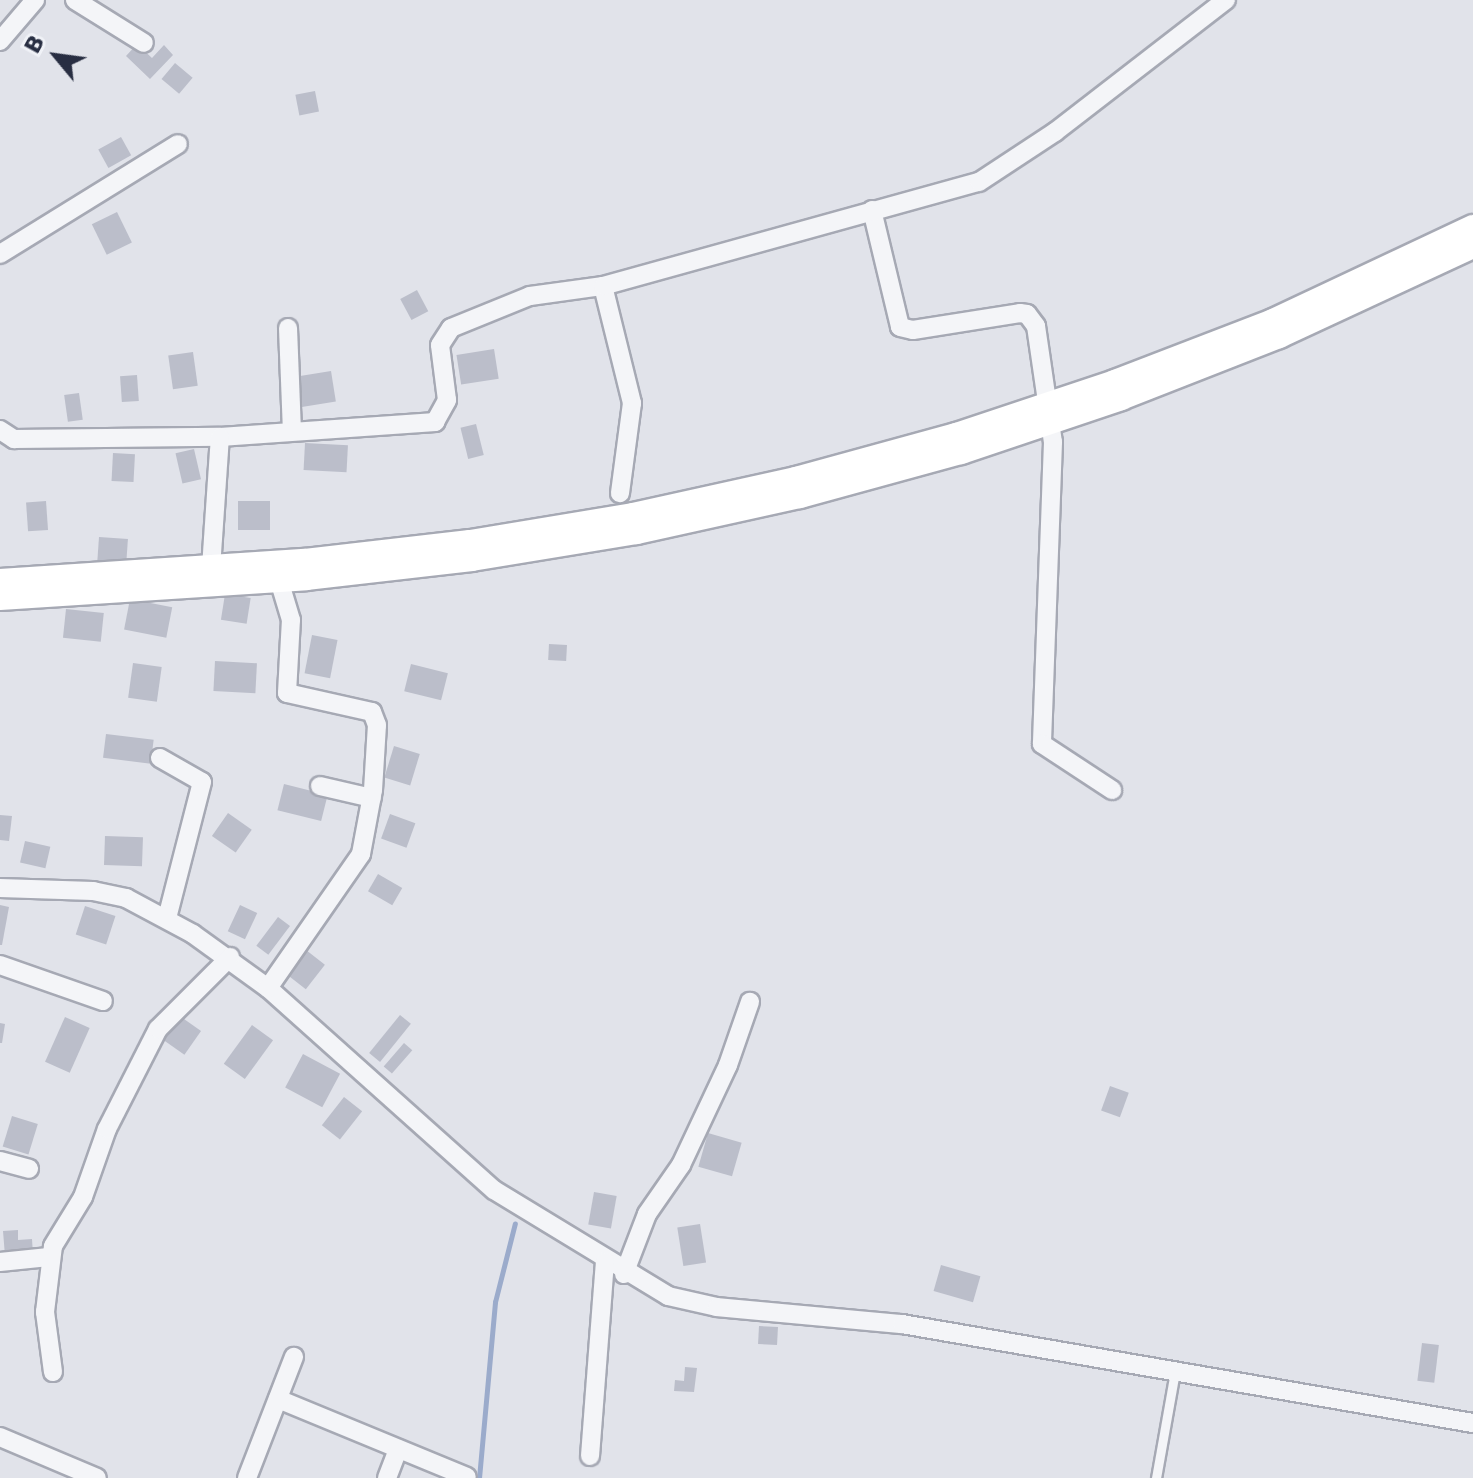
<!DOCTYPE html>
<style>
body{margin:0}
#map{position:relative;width:1473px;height:1478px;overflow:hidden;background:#e1e3ea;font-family:"DejaVu Sans",sans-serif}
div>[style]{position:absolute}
.stream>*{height:5px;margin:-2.5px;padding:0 2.5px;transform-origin:2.5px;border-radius:2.5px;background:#9babcb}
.building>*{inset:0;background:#bbbeca;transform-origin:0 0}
.roads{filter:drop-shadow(2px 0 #a6a9b4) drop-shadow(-2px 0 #a6a9b4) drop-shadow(0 2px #a6a9b4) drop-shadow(0 -2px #a6a9b4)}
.lane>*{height:9px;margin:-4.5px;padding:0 4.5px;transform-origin:4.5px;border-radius:4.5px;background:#f4f5f8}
.street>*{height:18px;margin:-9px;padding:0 9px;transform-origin:9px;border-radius:9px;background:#f4f5f8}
.secondary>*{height:24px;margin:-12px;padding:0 12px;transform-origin:12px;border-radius:12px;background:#fff}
span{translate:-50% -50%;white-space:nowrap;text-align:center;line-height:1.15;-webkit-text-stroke:6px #f0f2f7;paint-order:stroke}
.north{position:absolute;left:16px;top:16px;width:80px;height:80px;-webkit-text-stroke:6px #f0f2f7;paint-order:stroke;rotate:299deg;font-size:22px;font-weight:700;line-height:32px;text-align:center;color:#282e42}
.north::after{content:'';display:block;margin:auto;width:28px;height:36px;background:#282e42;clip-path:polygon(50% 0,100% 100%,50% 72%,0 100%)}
</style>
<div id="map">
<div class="stream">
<i style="left:479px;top:1478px;width:177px;rotate:-84.8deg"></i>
<i style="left:495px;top:1302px;width:81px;rotate:-75.8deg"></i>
</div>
<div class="building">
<i style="clip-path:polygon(137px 44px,152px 58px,164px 45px,173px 55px,150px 79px,126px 56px)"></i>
<i style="left:175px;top:63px;width:23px;height:21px;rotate:40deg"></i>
<i style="left:315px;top:91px;width:21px;height:20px;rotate:79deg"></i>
<i style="left:121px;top:137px;width:21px;height:26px;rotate:61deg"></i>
<i style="left:117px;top:212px;width:34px;height:28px;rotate:64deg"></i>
<i style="left:417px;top:290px;width:24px;height:19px;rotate:62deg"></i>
<i style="left:494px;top:349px;width:30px;height:38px;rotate:81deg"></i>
<i style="left:193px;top:352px;width:34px;height:25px;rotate:82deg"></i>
<i style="left:331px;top:371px;width:31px;height:36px;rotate:81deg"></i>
<i style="left:137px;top:375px;width:26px;height:17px;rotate:86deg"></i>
<i style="left:79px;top:393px;width:27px;height:15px;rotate:82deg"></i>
<i style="left:476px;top:424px;width:32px;height:16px;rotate:76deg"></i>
<i style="left:305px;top:443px;width:43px;height:27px;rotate:3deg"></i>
<i style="left:194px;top:449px;width:31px;height:19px;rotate:77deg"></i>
<i style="left:113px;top:453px;width:22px;height:28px;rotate:3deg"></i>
<i style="left:46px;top:501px;width:29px;height:20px;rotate:86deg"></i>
<i style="left:238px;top:501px;width:32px;height:29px"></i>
<i style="left:99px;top:537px;width:29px;height:32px;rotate:4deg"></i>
<i style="left:225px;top:594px;width:26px;height:26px;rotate:9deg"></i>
<i style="left:130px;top:599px;width:43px;height:31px;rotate:11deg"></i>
<i style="left:66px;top:609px;width:38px;height:29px;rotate:6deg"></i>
<i style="left:312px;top:635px;width:26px;height:39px;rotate:11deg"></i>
<i style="left:549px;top:644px;width:18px;height:16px;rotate:3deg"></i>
<i style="left:215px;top:661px;width:42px;height:30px;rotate:3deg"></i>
<i style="left:133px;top:663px;width:29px;height:35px;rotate:8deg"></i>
<i style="left:411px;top:664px;width:38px;height:28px;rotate:14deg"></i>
<i style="left:106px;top:734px;width:48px;height:24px;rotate:7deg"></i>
<i style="left:394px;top:746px;width:27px;height:33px;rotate:17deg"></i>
<i style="left:284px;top:784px;width:45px;height:27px;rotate:14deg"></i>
<i style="left:228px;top:813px;width:29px;height:28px;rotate:35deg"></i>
<i style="left:390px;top:814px;width:27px;height:26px;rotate:20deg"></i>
<i style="clip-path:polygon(0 815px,12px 816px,9px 841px,0 840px)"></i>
<i style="left:105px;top:836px;width:38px;height:29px;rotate:2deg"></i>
<i style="left:25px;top:841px;width:26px;height:22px;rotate:13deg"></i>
<i style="left:378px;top:874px;width:28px;height:20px;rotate:30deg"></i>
<i style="clip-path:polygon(0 905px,9px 907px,2px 945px,0 945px)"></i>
<i style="left:240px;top:905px;width:19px;height:29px;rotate:25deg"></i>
<i style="left:85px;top:906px;width:32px;height:30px;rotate:18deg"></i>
<i style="left:278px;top:917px;width:15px;height:36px;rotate:37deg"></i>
<i style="left:306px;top:950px;width:24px;height:31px;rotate:38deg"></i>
<i style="left:174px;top:1012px;width:33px;height:29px;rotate:35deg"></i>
<i style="left:400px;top:1015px;width:14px;height:49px;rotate:39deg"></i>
<i style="left:65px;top:1017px;width:27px;height:49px;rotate:24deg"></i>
<i style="clip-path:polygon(0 1023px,5px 1024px,2px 1043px,0 1043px)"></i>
<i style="left:252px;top:1025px;width:26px;height:48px;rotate:36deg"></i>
<i style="left:404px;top:1043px;width:11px;height:31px;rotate:41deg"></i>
<i style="left:303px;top:1054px;width:42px;height:38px;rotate:28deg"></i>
<i style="left:1110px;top:1086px;width:20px;height:26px;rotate:20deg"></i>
<i style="left:344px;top:1097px;width:23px;height:36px;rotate:38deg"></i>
<i style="left:12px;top:1116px;width:27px;height:32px;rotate:17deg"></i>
<i style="left:708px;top:1133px;width:35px;height:35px;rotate:16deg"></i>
<i style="left:594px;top:1192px;width:23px;height:33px;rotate:10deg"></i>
<i style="left:700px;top:1224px;width:39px;height:23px;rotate:81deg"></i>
<i style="clip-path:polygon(18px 1230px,18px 1240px,32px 1239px,33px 1255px,5px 1256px,3px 1231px)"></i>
<i style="left:941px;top:1265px;width:41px;height:27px;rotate:16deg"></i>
<i style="left:759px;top:1326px;width:19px;height:18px;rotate:3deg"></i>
<i style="left:1422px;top:1343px;width:17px;height:38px;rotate:7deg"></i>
<i style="clip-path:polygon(685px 1367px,697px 1368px,694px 1392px,674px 1391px,675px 1380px,684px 1381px)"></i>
</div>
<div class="roads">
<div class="lane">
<i style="left:1156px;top:1478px;width:109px;rotate:-79.9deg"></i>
</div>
<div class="street">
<i style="left:75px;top:0;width:81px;rotate:31.9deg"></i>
<i style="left:0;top:41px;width:54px;rotate:-49.5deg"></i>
<i style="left:872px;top:210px;width:120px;rotate:76.5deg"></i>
<i style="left:900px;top:327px;width:13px;rotate:13deg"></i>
<i style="left:913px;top:330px;width:108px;rotate:-9deg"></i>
<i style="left:1020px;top:313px;width:7px;rotate:8deg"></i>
<i style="left:1027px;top:314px;width:15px;rotate:53deg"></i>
<i style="left:1036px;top:326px;width:117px;rotate:81.7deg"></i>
<i style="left:1053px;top:442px;width:302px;rotate:92.1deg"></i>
<i style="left:1042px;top:744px;width:84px;rotate:33.3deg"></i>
<i style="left:0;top:254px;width:209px;rotate:-31.7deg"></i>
<i style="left:603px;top:286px;width:121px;rotate:76.1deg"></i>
<i style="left:632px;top:403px;width:91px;rotate:97.6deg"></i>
<i style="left:288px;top:328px;width:102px;rotate:87.8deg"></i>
<i style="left:0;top:430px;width:17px;rotate:33deg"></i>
<i style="left:14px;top:439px;width:206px;rotate:-0.6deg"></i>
<i style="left:220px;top:437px;width:216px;rotate:-4deg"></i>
<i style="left:435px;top:422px;width:25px;rotate:-61deg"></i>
<i style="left:447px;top:400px;width:55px;rotate:-97.3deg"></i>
<i style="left:440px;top:345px;width:20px;rotate:-57deg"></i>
<i style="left:451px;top:328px;width:85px;rotate:-22.1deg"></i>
<i style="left:530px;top:296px;width:74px;rotate:-7.8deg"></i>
<i style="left:603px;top:286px;width:390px;rotate:-15.5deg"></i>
<i style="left:979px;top:182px;width:91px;rotate:-33.3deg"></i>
<i style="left:1055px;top:132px;width:216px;rotate:-37.7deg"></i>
<i style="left:211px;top:568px;width:131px;rotate:-86.1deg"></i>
<i style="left:160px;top:758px;width:48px;rotate:29.7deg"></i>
<i style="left:202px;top:782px;width:140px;rotate:104.4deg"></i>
<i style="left:320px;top:786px;width:53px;rotate:13deg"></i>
<i style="left:0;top:888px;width:93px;rotate:1.8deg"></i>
<i style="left:93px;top:891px;width:34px;rotate:12deg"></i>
<i style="left:126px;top:898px;width:76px;rotate:28.2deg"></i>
<i style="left:193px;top:934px;width:92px;rotate:35.8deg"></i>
<i style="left:268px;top:988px;width:303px;rotate:41.8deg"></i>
<i style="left:494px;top:1190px;width:204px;rotate:31.3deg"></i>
<i style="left:668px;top:1296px;width:50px;rotate:12.7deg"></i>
<i style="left:717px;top:1307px;width:186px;rotate:5.3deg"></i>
<i style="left:902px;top:1324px;width:580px;rotate:9.84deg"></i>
<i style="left:0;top:965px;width:109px;rotate:19.3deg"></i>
<i style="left:268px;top:988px;width:163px;rotate:-55.2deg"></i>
<i style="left:361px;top:854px;width:65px;rotate:-79.4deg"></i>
<i style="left:373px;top:790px;width:65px;rotate:-86.5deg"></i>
<i style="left:377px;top:725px;width:14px;rotate:-111deg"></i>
<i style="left:372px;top:712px;width:87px;rotate:-167.4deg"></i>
<i style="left:287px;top:693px;width:73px;rotate:-86.9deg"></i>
<i style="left:291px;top:620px;width:42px;rotate:-106.7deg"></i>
<i style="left:0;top:1161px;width:30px;rotate:15deg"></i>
<i style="left:0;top:1262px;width:49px;rotate:-5.8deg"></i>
<i style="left:624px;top:1274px;width:64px;rotate:-69deg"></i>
<i style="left:647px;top:1214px;width:60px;rotate:-55.2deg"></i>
<i style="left:681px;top:1165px;width:110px;rotate:-64.8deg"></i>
<i style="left:728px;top:1065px;width:67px;rotate:-70.8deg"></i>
<i style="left:53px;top:1372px;width:61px;rotate:-97.6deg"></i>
<i style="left:45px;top:1312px;width:66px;rotate:-83.1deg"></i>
<i style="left:53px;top:1246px;width:57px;rotate:-58.5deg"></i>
<i style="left:83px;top:1197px;width:72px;rotate:-70.6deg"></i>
<i style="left:107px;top:1129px;width:112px;rotate:-63deg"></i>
<i style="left:158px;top:1029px;width:102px;rotate:-45deg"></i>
<i style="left:278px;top:1399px;width:204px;rotate:22.4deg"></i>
<i style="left:0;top:1437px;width:105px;rotate:22.9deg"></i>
<i style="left:590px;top:1456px;width:195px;rotate:-85.6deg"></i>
<i style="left:247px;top:1478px;width:130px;rotate:-68.8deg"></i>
<i style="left:387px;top:1478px;width:31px;rotate:-69deg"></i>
</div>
<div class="secondary">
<i style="left:0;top:581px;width:306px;rotate:-3.8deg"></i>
<i style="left:305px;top:561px;width:166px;rotate:-6.6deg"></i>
<i style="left:470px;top:542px;width:165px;rotate:-9.4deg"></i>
<i style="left:633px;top:515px;width:167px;rotate:-12.5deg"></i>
<i style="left:796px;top:479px;width:166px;rotate:-15.4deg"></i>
<i style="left:956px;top:435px;width:168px;rotate:-18.4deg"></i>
<i style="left:1115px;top:382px;width:169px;rotate:-21.1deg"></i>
<i style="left:1273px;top:321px;width:221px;rotate:-25.2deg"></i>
<i style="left:0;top:598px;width:307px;rotate:-3.7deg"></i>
<i style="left:306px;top:578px;width:167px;rotate:-6.5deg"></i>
<i style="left:472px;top:559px;width:167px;rotate:-9.3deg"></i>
<i style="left:637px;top:532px;width:167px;rotate:-12.5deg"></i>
<i style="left:800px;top:496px;width:167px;rotate:-15.3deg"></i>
<i style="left:961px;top:452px;width:169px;rotate:-18.6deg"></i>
<i style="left:1121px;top:398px;width:170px;rotate:-21.4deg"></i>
<i style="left:1279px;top:336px;width:214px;rotate:-24.9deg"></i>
</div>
</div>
<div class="north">B</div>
</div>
